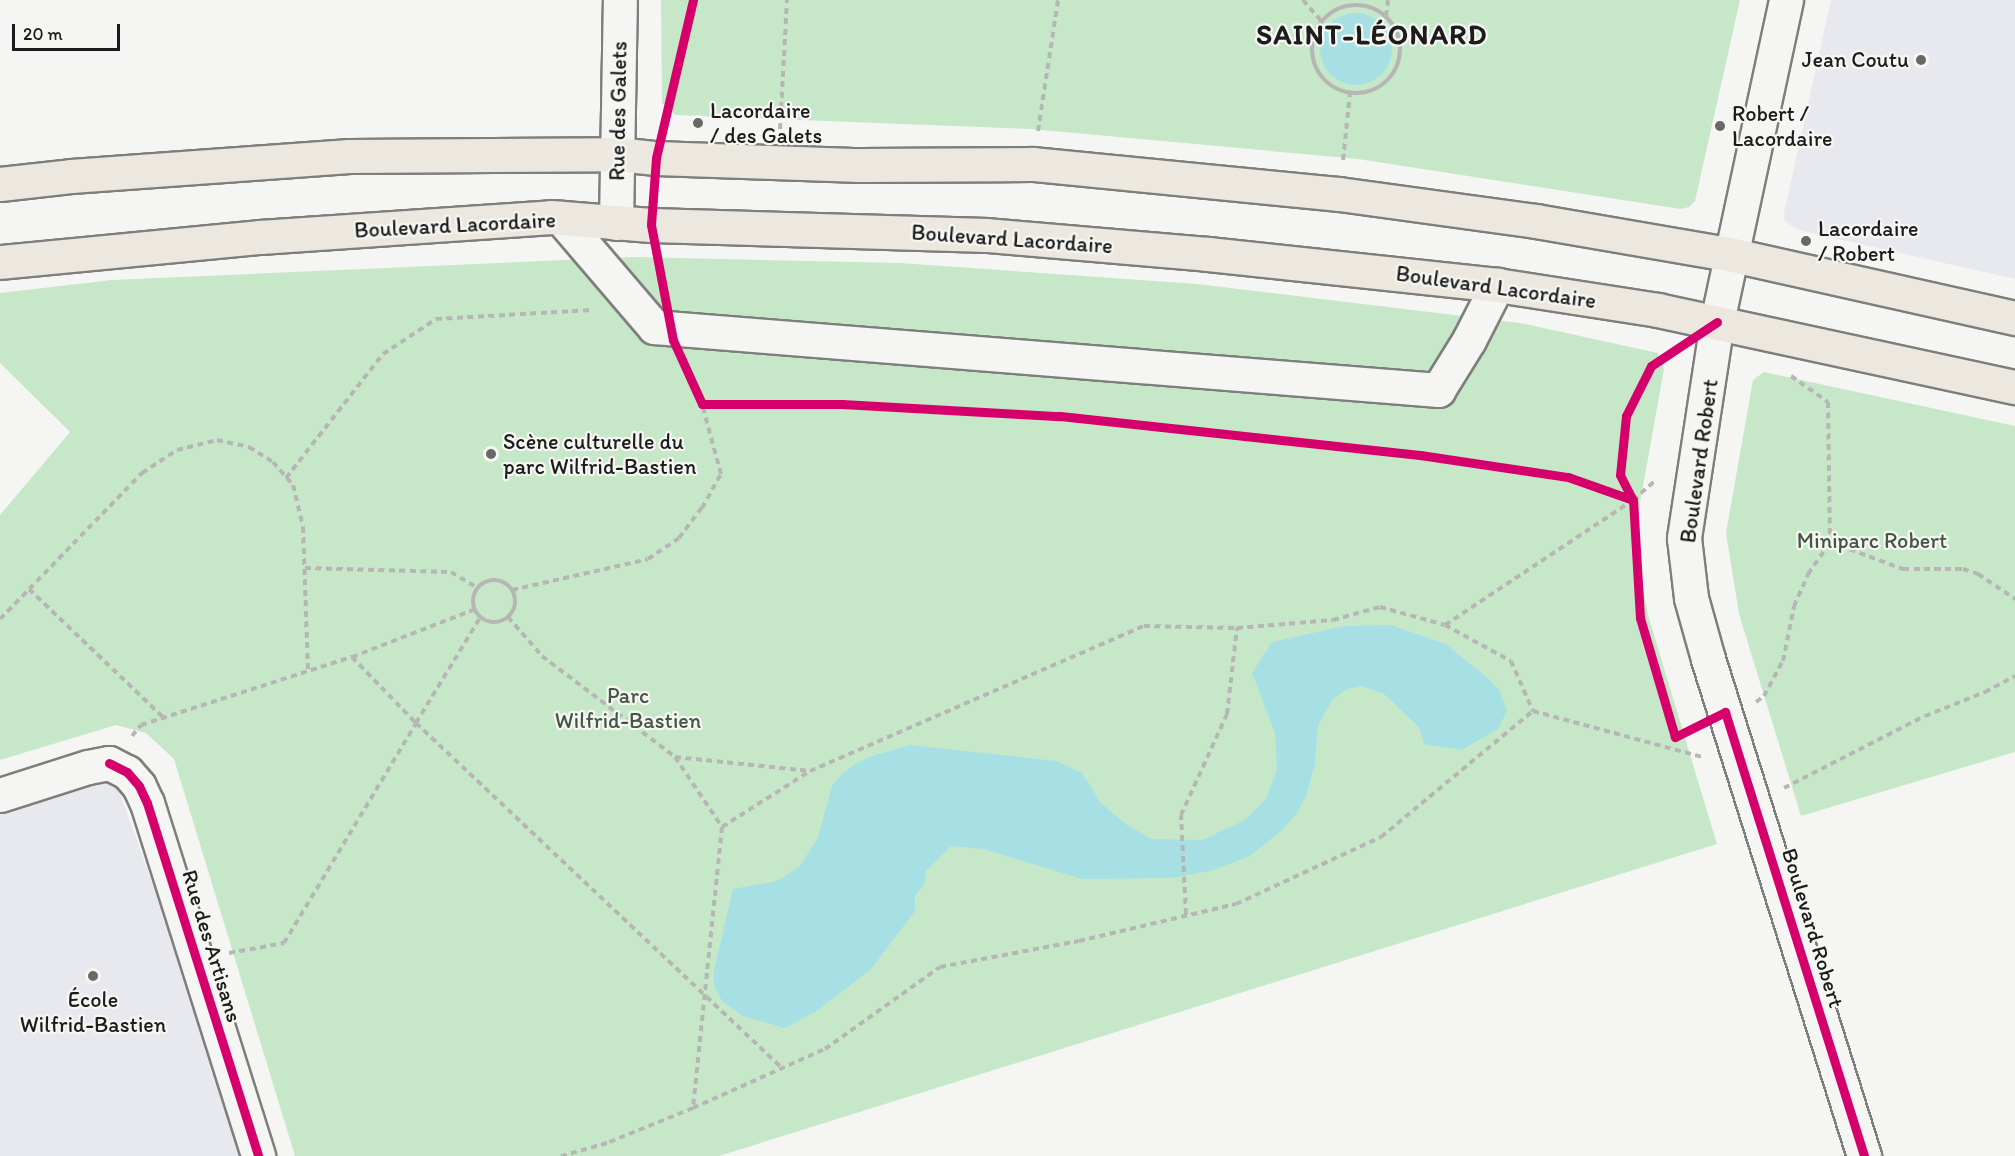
<!DOCTYPE html>
<meta charset="utf-8">
<style>
body{margin:0}
#map{position:relative;width:2015px;height:1156px;overflow:hidden;background:#f5f5f3;font-family:Itim,sans-serif}
div>[style]{position:absolute}
.built>*{inset:0;background:#e7e9ee}
.green>*{inset:0;background:#c7e8c8}
.water>*{inset:0;background:#a7e0e4}
.round{border-radius:50%}
.path>*{height:4px;margin-top:-2px;transform-origin:0;background:repeating-linear-gradient(90deg,#b6b6b5 0 6px,transparent 0 10.5px)}
.path>.ring{margin:-2px;padding:0;box-sizing:content-box;background:none;border:4px solid #b6b6b5;border-radius:50%}
.roads{filter:drop-shadow(2px 0 #7e7e7d) drop-shadow(-2px 0 #7e7e7d) drop-shadow(0 2px #7e7e7d) drop-shadow(0 -2px #7e7e7d)}
.minor>*{height:33px;margin:-16.5px;padding:0 16.5px;transform-origin:16.5px;border-radius:16.5px;background:#f5f5f3}
.major>*{height:33px;margin:-16.5px;padding:0 16.5px;transform-origin:16.5px;border-radius:16.5px;background:#ece8df}
.cycleway>*{height:9px;margin:-4.5px;padding:0 4.5px;transform-origin:4.5px;border-radius:4.5px;background:#d6006c}
.dots>*{width:16px;height:16px;translate:-50% -50%;box-sizing:border-box;border:3px solid #f6f6f2;border-radius:50%}
span{translate:-50% -50%;white-space:nowrap;text-align:center;line-height:1.15;-webkit-text-stroke:4.5px #f6f6f2;paint-order:stroke}
.poi-label{font-size:22px;color:#1c1c1c}
.right{translate:-100% -50%;text-align:right}
.left{translate:0 -50%;text-align:left}
.street-label{font-size:22px;color:#1c1c1c}
.park-label{font-size:22px;color:#445645}
.district-label{font-size:28px;color:#1c1c1c;font-weight:700;letter-spacing:1.5px}
.scale{position:absolute;left:12px;top:24px;width:108px;height:27px;box-sizing:border-box;border:3px solid #1c1c1c;border-top:0;padding-left:8px;font-size:18px;line-height:21px;white-space:nowrap;color:#1c1c1c;-webkit-text-stroke:4px #f6f6f2;paint-order:stroke}
</style>
<div id="map">
<div class="built">
<i style="clip-path:polygon(1831px 0,2015px 0,2015px 279px,1798px 230px,1785px 221px,1784px 213px)"></i>
<i style="clip-path:polygon(109px 763px,251px 1156px,0 1156px,0 795px)"></i>
</div>
<div class="green">
<i style="clip-path:polygon(661px 0,1740px 0,1695px 201px,1689px 207px,1681px 209px,1358px 159px,1031px 129px,675px 115px,662px 103px)"></i>
<i style="clip-path:polygon(635px 257px,900px 263px,1197px 284px,1520px 323px,1658px 353px,1664px 369px,1640px 503px,1638px 556px,1648px 615px,1717px 844px,719px 1156px,295px 1156px,174px 759px,146px 733px,116px 725px,0 760px,0 515px,70px 432px,0 363px,0 293px,112px 280px)"></i>
<i style="clip-path:polygon(1764px 372px,2015px 426px,2015px 752px,1801px 816px,1739px 614px,1726px 533px,1753px 380px)"></i>
</div>
<div class="water">
<i class="round" style="left:1320px;top:13px;width:72px;height:72px"></i>
<i style="clip-path:polygon(1391px 625px,1446px 644px,1489px 679px,1500px 691px,1507px 711px,1498px 729px,1462px 750px,1424px 744px,1419px 727px,1384px 694px,1362px 686px,1347px 689px,1333px 699px,1318px 725px,1315px 763px,1306px 796px,1297px 813px,1281px 831px,1250px 856px,1210px 871px,1171px 878px,1082px 879px,983px 849px,951px 846px,926px 871px,925px 883px,915px 896px,915px 911px,871px 969px,817px 1011px,785px 1028px,742px 1016px,722px 1001px,714px 986px,714px 970px,733px 889px,777px 881px,800px 866px,818px 837px,832px 786px,842px 774px,855px 764px,872px 756px,910px 745px,1056px 761px,1082px 773px,1101px 803px,1127px 825px,1152px 839px,1202px 840px,1245px 820px,1266px 799px,1277px 770px,1275px 733px,1252px 673px,1272px 642px,1344px 626px)"></i>
</div>
<div class="path">
<i style="left:1303px;top:0;width:29px;rotate:49deg"></i>
<i class="ring" style="left:1312px;top:5px;width:84px;height:84px"></i>
<i style="left:1386px;top:16px;width:16px;rotate:-83deg"></i>
<i style="left:780px;top:129px;width:129px;rotate:-86.9deg"></i>
<i style="left:1038px;top:131px;width:133px;rotate:-81.3deg"></i>
<i style="left:1343px;top:160px;width:67px;rotate:-84deg"></i>
<i style="left:1791px;top:376px;width:45px;rotate:35.1deg"></i>
<i style="left:1828px;top:402px;width:140px;rotate:89.2deg"></i>
<i style="left:1830px;top:542px;width:78px;rotate:20.3deg"></i>
<i style="left:1903px;top:569px;width:60px"></i>
<i style="left:1963px;top:569px;width:16px;rotate:18deg"></i>
<i style="left:1978px;top:574px;width:45px;rotate:34deg"></i>
<i style="left:286px;top:478px;width:157px;rotate:-52deg"></i>
<i style="left:383px;top:354px;width:64px;rotate:-33.4deg"></i>
<i style="left:436px;top:319px;width:156px;rotate:-3.3deg"></i>
<i style="left:305px;top:568px;width:146px;rotate:1.6deg"></i>
<i style="left:451px;top:572px;width:31px;rotate:31deg"></i>
<i class="ring" style="left:473px;top:580px;width:38px;height:38px"></i>
<i style="left:29px;top:589px;width:187px;rotate:43.7deg"></i>
<i style="left:512px;top:590px;width:139px;rotate:-12.8deg"></i>
<i style="left:648px;top:559px;width:37px;rotate:-34deg"></i>
<i style="left:679px;top:538px;width:38px;rotate:-53deg"></i>
<i style="left:702px;top:508px;width:39px;rotate:-61deg"></i>
<i style="left:721px;top:474px;width:73px;rotate:-105.2deg"></i>
<i style="left:508px;top:617px;width:52px;rotate:48.9deg"></i>
<i style="left:542px;top:656px;width:167px;rotate:37.2deg"></i>
<i style="left:675px;top:757px;width:84px;rotate:56.1deg"></i>
<i style="left:722px;top:827px;width:282px;rotate:95.9deg"></i>
<i style="left:693px;top:1108px;width:93px;rotate:157.9deg"></i>
<i style="left:607px;top:1143px;width:48px;rotate:164.2deg"></i>
<i style="left:0;top:619px;width:204px;rotate:-45.8deg"></i>
<i style="left:142px;top:473px;width:42px;rotate:-33.3deg"></i>
<i style="left:177px;top:450px;width:41px;rotate:-14deg"></i>
<i style="left:217px;top:440px;width:33px;rotate:12deg"></i>
<i style="left:249px;top:447px;width:28px;rotate:32deg"></i>
<i style="left:273px;top:462px;width:30px;rotate:49deg"></i>
<i style="left:293px;top:485px;width:43px;rotate:76.6deg"></i>
<i style="left:303px;top:527px;width:144px;rotate:88deg"></i>
<i style="left:1445px;top:625px;width:226px;rotate:-33.6deg"></i>
<i style="left:1633px;top:500px;width:29px;rotate:-41deg"></i>
<i style="left:352px;top:657px;width:92px;rotate:45.9deg"></i>
<i style="left:416px;top:723px;width:125px;rotate:-58.7deg"></i>
<i style="left:1756px;top:702px;width:10px;rotate:-37deg"></i>
<i style="left:1764px;top:696px;width:40px;rotate:-62deg"></i>
<i style="left:1783px;top:661px;width:56px;rotate:-78.7deg"></i>
<i style="left:1794px;top:606px;width:35px;rotate:-66deg"></i>
<i style="left:1808px;top:574px;width:39px;rotate:-55deg"></i>
<i style="left:132px;top:736px;width:14px;rotate:-51deg"></i>
<i style="left:141px;top:725px;width:222px;rotate:-17.9deg"></i>
<i style="left:352px;top:657px;width:133px;rotate:-21.2deg"></i>
<i style="left:675px;top:757px;width:136px;rotate:5.9deg"></i>
<i style="left:1784px;top:788px;width:158px;rotate:-27.1deg"></i>
<i style="left:1925px;top:716px;width:65px;rotate:-21.8deg"></i>
<i style="left:1985px;top:692px;width:34px;rotate:-28deg"></i>
<i style="left:722px;top:827px;width:104px;rotate:-32.5deg"></i>
<i style="left:810px;top:771px;width:364px;rotate:-23.5deg"></i>
<i style="left:1144px;top:626px;width:93px;rotate:1.2deg"></i>
<i style="left:1237px;top:628px;width:96px;rotate:-4.8deg"></i>
<i style="left:1333px;top:620px;width:49px;rotate:-15.5deg"></i>
<i style="left:1380px;top:607px;width:67px;rotate:15.5deg"></i>
<i style="left:1445px;top:625px;width:75px;rotate:28.6deg"></i>
<i style="left:1511px;top:661px;width:55px;rotate:66.3deg"></i>
<i style="left:1533px;top:711px;width:175px;rotate:15.2deg"></i>
<i style="left:1186px;top:914px;width:99px;rotate:-92.9deg"></i>
<i style="left:1181px;top:815px;width:111px;rotate:-65.5deg"></i>
<i style="left:1227px;top:714px;width:87px;rotate:-83.4deg"></i>
<i style="left:229px;top:953px;width:56px;rotate:-10.3deg"></i>
<i style="left:284px;top:943px;width:257px;rotate:-59deg"></i>
<i style="left:416px;top:723px;width:503px;rotate:43.31deg"></i>
<i style="left:693px;top:1108px;width:145px;rotate:-24.1deg"></i>
<i style="left:825px;top:1049px;width:141px;rotate:-35.5deg"></i>
<i style="left:940px;top:967px;width:141px;rotate:-10.6deg"></i>
<i style="left:1079px;top:941px;width:161px;rotate:-13.3deg"></i>
<i style="left:1236px;top:904px;width:160px;rotate:-24.8deg"></i>
<i style="left:1381px;top:837px;width:197px;rotate:-39.7deg"></i>
</div>
<div class="roads">
<div class="minor">
<i style="left:1786px;top:0;width:329px;rotate:102.1deg"></i>
<i style="left:1717px;top:322px;width:219px;rotate:98.7deg"></i>
<i style="left:1684px;top:538px;width:60px;rotate:83.3deg"></i>
<i style="left:1691px;top:598px;width:63px;rotate:74.4deg"></i>
<i style="left:1708px;top:659px;width:521px;rotate:72.57deg"></i>
<i style="left:561px;top:218px;width:143px;rotate:49.5deg"></i>
<i style="left:654px;top:327px;width:787px;rotate:4.59deg"></i>
<i style="left:1438px;top:390px;width:59px;rotate:-58.2deg"></i>
<i style="left:1469px;top:340px;width:62px;rotate:-63deg"></i>
<i style="left:616px;top:223px;width:223px;rotate:-89deg"></i>
<i style="left:0;top:795px;width:92px;rotate:-17.7deg"></i>
<i style="left:88px;top:767px;width:21px;rotate:-11deg"></i>
<i style="left:109px;top:763px;width:20px;rotate:27deg"></i>
<i style="left:127px;top:772px;width:18px;rotate:49deg"></i>
<i style="left:139px;top:786px;width:19px;rotate:65deg"></i>
<i style="left:147px;top:803px;width:370px;rotate:72.5deg"></i>
</div>
<div class="major">
<i style="left:0;top:184px;width:71px;rotate:-6.4deg"></i>
<i style="left:71px;top:176px;width:279px;rotate:-4.1deg"></i>
<i style="left:349px;top:156px;width:268px;rotate:-0.4deg"></i>
<i style="left:617px;top:154px;width:39px;rotate:6deg"></i>
<i style="left:656px;top:158px;width:204px;rotate:2deg"></i>
<i style="left:860px;top:165px;width:173px;rotate:-0.3deg"></i>
<i style="left:1033px;top:164px;width:307px;rotate:5.6deg"></i>
<i style="left:1339px;top:194px;width:199px;rotate:7.8deg"></i>
<i style="left:1536px;top:221px;width:200px;rotate:9.8deg"></i>
<i style="left:1733px;top:255px;width:289px;rotate:12.6deg"></i>
<i style="left:0;top:262px;width:261px;rotate:-5.5deg"></i>
<i style="left:260px;top:237px;width:292px;rotate:-3.9deg"></i>
<i style="left:551px;top:217px;width:100px;rotate:4.6deg"></i>
<i style="left:651px;top:225px;width:336px;rotate:1.7deg"></i>
<i style="left:987px;top:235px;width:222px;rotate:4.9deg"></i>
<i style="left:1208px;top:254px;width:291px;rotate:6.1deg"></i>
<i style="left:1497px;top:285px;width:163px;rotate:8.8deg"></i>
<i style="left:1658px;top:310px;width:365px;rotate:12.2deg"></i>
</div>
</div>
<div class="cycleway">
<i style="left:693px;top:0;width:162px;rotate:103.2deg"></i>
<i style="left:656px;top:158px;width:67px;rotate:94.3deg"></i>
<i style="left:651px;top:225px;width:117px;rotate:79.2deg"></i>
<i style="left:673px;top:340px;width:70px;rotate:65.6deg"></i>
<i style="left:702px;top:404px;width:140px"></i>
<i style="left:842px;top:404px;width:218px;rotate:3.2deg"></i>
<i style="left:1060px;top:416px;width:362px;rotate:6.2deg"></i>
<i style="left:1420px;top:455px;width:150px;rotate:8.5deg"></i>
<i style="left:1568px;top:477px;width:69px;rotate:19.5deg"></i>
<i style="left:1717px;top:322px;width:79px;rotate:146.3deg"></i>
<i style="left:1651px;top:366px;width:56px;rotate:116.6deg"></i>
<i style="left:1626px;top:416px;width:59px;rotate:95.8deg"></i>
<i style="left:1620px;top:475px;width:28px;rotate:63deg"></i>
<i style="left:1633px;top:500px;width:118px;rotate:86.6deg"></i>
<i style="left:1640px;top:618px;width:124px;rotate:73.6deg"></i>
<i style="left:1675px;top:737px;width:56px;rotate:-26.6deg"></i>
<i style="left:1725px;top:712px;width:465px;rotate:72.6deg"></i>
<i style="left:109px;top:763px;width:20px;rotate:27deg"></i>
<i style="left:127px;top:772px;width:18px;rotate:49deg"></i>
<i style="left:139px;top:786px;width:19px;rotate:65deg"></i>
<i style="left:147px;top:803px;width:370px;rotate:72.5deg"></i>
</div>
<div class="dots">
<i style="left:1921px;top:60px;background:#686867"></i>
<i style="left:698px;top:123px;background:#686867"></i>
<i style="left:1720px;top:126px;background:#686867"></i>
<i style="left:1806px;top:241px;background:#686867"></i>
<i style="left:491px;top:454px;background:#686867"></i>
<i style="left:93px;top:976px;background:#686867"></i>
</div>
<div class="poi-label">
<span class="right" style="left:1909px;top:60px">Jean Coutu</span>
<span class="left" style="left:710px;top:123px">Lacordaire<br>/ des Galets</span>
<span class="left" style="left:1732px;top:126px">Robert /<br>Lacordaire</span>
<span class="left" style="left:1818px;top:241px">Lacordaire<br>/ Robert</span>
<span class="left" style="left:503px;top:454px">Scène culturelle du<br>parc Wilfrid-Bastien</span>
<span style="left:93px;top:1012px">École<br>Wilfrid-Bastien</span>
</div>
<div class="street-label">
<span style="left:618px;top:111px;rotate:-89deg">Rue des Galets</span>
<span style="left:455px;top:225px;rotate:-3deg">Boulevard Lacordaire</span>
<span style="left:1012px;top:239px;rotate:4deg">Boulevard Lacordaire</span>
<span style="left:1496px;top:287px;rotate:8deg">Boulevard Lacordaire</span>
<span style="left:1699px;top:461px;rotate:-82deg">Boulevard Robert</span>
<span style="left:1813px;top:928px;rotate:73deg">Boulevard Robert</span>
<span style="left:212px;top:946px;rotate:73deg">Rue des Artisans</span>
</div>
<div class="park-label">
<span style="left:1872px;top:541px">Miniparc Robert</span>
<span style="left:628px;top:708px">Parc<br>Wilfrid-Bastien</span>
</div>
<div class="district-label">
<span style="left:1372px;top:34px">SAINT-LÉONARD</span>
</div>
<div class="scale">20 m</div>
</div>
